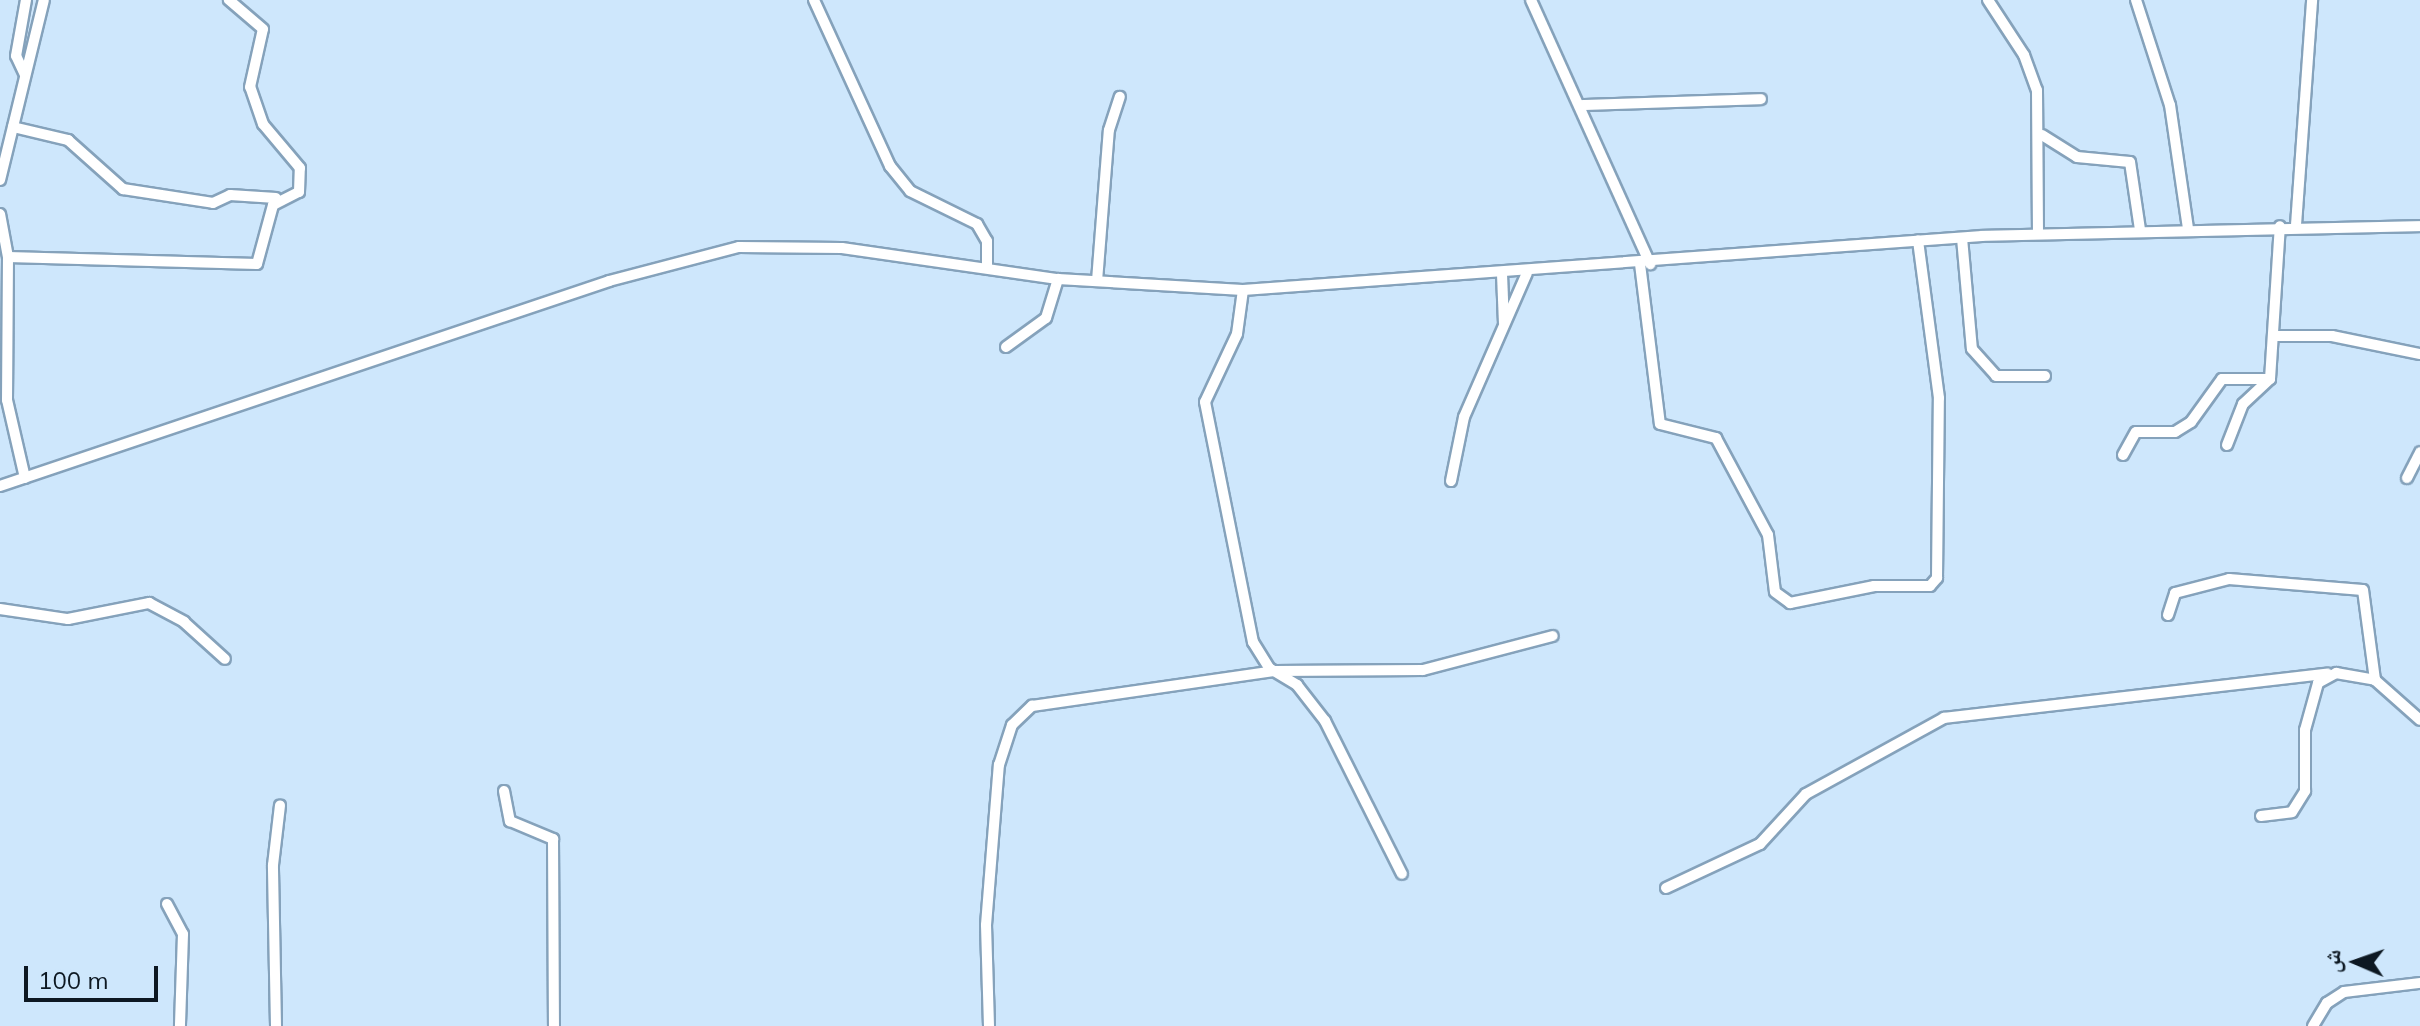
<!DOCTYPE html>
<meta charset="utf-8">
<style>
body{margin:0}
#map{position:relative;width:2420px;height:1026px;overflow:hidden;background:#cee7fc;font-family:Mulish,"Noto Naskh Arabic",sans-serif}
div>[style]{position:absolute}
.roads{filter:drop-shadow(2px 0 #85a2bb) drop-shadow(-2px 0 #85a2bb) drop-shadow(0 2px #85a2bb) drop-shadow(0 -2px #85a2bb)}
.street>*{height:10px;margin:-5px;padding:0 5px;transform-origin:5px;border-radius:5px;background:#fff}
span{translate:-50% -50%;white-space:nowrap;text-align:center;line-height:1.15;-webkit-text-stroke:8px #cee7fc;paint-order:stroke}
.north{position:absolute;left:2316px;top:922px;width:80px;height:80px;-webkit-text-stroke:6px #cee7fc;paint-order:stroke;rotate:272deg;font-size:22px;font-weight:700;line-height:32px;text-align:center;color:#0d1822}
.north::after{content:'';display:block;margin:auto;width:28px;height:36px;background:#0d1822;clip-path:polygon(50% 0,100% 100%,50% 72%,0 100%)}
.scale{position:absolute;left:24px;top:966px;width:134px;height:36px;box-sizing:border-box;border:4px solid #0d1822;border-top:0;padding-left:10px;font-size:24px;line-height:28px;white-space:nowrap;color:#0d1822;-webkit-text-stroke:6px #cee7fc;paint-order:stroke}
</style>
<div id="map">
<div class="roads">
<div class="street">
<i style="left:814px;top:0;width:183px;rotate:65.4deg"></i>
<i style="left:890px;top:166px;width:32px;rotate:51deg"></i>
<i style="left:910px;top:191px;width:75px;rotate:26.2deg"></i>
<i style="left:977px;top:224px;width:20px;rotate:60deg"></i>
<i style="left:987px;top:241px;width:27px;rotate:90deg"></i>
<i style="left:1531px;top:0;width:290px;rotate:65.7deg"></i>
<i style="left:1988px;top:0;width:66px;rotate:56.8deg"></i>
<i style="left:2024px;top:55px;width:37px;rotate:70deg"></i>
<i style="left:2037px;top:90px;width:143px;rotate:89.6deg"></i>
<i style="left:2136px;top:0;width:110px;rotate:72.1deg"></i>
<i style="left:2170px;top:105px;width:124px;rotate:81.7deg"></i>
<i style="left:25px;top:75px;width:21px;rotate:-115deg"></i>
<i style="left:16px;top:56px;width:57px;rotate:-79.9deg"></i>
<i style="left:1582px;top:105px;width:179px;rotate:-1.9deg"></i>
<i style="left:13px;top:127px;width:57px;rotate:13.3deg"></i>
<i style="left:68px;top:140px;width:74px;rotate:41.7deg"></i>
<i style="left:123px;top:189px;width:91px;rotate:8.8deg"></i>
<i style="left:213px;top:203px;width:19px;rotate:-25deg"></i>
<i style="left:230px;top:195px;width:46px;rotate:3.7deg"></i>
<i style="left:2042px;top:135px;width:41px;rotate:32.2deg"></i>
<i style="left:2077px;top:157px;width:53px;rotate:5.4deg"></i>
<i style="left:2130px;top:162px;width:69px;rotate:81.6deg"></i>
<i style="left:0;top:180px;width:185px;rotate:-76.3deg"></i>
<i style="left:0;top:214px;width:44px;rotate:79.5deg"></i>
<i style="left:8px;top:257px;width:143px;rotate:90.4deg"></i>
<i style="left:7px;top:400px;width:80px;rotate:77deg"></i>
<i style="left:2296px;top:225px;width:226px;rotate:-85.9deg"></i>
<i style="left:1962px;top:238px;width:111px;rotate:84.9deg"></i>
<i style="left:1972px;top:349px;width:36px;rotate:48deg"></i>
<i style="left:1996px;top:376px;width:49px"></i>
<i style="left:8px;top:257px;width:249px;rotate:1.6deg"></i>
<i style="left:257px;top:264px;width:61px;rotate:-74.8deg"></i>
<i style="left:273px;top:205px;width:29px;rotate:-27deg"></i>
<i style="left:299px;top:192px;width:24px;rotate:-88deg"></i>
<i style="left:300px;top:168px;width:57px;rotate:-130.1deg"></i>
<i style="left:263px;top:124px;width:39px;rotate:-109deg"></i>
<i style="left:250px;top:87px;width:59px;rotate:-77.4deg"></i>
<i style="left:263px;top:29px;width:45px;rotate:-139.5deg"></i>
<i style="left:1640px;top:264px;width:161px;rotate:82.9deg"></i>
<i style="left:1660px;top:424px;width:58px;rotate:14deg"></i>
<i style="left:1716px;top:438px;width:110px;rotate:61.8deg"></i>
<i style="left:1768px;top:535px;width:57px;rotate:83deg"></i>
<i style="left:1775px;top:592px;width:19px;rotate:36deg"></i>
<i style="left:1790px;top:603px;width:86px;rotate:-11.4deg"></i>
<i style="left:1874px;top:586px;width:56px"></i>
<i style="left:1930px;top:586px;width:11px;rotate:-49deg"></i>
<i style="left:1937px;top:578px;width:180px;rotate:-89.4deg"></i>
<i style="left:1939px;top:398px;width:159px;rotate:-97.6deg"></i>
<i style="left:1502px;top:274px;width:49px;rotate:87.7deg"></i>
<i style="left:1097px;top:281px;width:151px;rotate:-85.5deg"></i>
<i style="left:1109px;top:130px;width:35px;rotate:-72deg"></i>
<i style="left:1243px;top:290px;width:44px;rotate:97.8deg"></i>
<i style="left:1237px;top:334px;width:75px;rotate:115.2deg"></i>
<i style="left:1205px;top:402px;width:245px;rotate:78.7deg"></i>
<i style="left:1253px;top:642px;width:31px;rotate:58deg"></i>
<i style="left:1269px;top:668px;width:33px;rotate:31deg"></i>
<i style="left:1297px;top:685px;width:46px;rotate:52.1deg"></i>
<i style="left:1325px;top:721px;width:171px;rotate:63.3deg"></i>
<i style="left:2277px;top:336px;width:55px"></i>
<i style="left:2332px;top:336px;width:90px;rotate:11.6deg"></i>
<i style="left:1006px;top:347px;width:49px;rotate:-35.9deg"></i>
<i style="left:1046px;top:318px;width:41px;rotate:-72.9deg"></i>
<i style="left:2227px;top:445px;width:44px;rotate:-68.7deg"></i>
<i style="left:2243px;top:404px;width:37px;rotate:-43deg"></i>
<i style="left:2270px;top:379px;width:153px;rotate:-86.3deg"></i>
<i style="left:2123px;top:455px;width:26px;rotate:-61deg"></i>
<i style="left:2136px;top:432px;width:39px"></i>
<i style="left:2175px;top:432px;width:19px;rotate:-32deg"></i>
<i style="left:2191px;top:422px;width:53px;rotate:-54.2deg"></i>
<i style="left:2222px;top:379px;width:48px"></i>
<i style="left:2407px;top:478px;width:29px;rotate:-63deg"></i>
<i style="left:1451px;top:481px;width:65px;rotate:-78.5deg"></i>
<i style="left:1464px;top:417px;width:157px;rotate:-66.4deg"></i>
<i style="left:0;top:486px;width:643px;rotate:-18.6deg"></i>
<i style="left:609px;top:281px;width:134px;rotate:-14.7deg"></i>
<i style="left:739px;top:247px;width:103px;rotate:0.6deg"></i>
<i style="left:842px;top:248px;width:218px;rotate:8.2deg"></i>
<i style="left:1058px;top:279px;width:185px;rotate:3.4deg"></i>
<i style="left:1243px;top:290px;width:741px;rotate:-4.18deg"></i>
<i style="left:1982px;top:236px;width:438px;rotate:-1.3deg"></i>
<i style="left:0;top:609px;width:69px;rotate:8.4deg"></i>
<i style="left:68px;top:619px;width:83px;rotate:-11.2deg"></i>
<i style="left:149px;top:603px;width:40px;rotate:28deg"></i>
<i style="left:184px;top:622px;width:55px;rotate:42.1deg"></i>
<i style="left:2168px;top:615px;width:23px;rotate:-72deg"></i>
<i style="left:2175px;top:593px;width:56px;rotate:-14.5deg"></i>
<i style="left:2229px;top:579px;width:134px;rotate:4.7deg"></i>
<i style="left:2363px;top:590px;width:91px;rotate:82.4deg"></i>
<i style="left:2375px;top:680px;width:60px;rotate:41.6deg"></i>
<i style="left:504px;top:791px;width:31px;rotate:79deg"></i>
<i style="left:510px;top:821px;width:47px;rotate:22.7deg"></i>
<i style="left:553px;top:839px;width:187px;rotate:89.7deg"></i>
<i style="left:2261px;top:816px;width:31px;rotate:-7deg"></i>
<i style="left:2292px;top:812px;width:25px;rotate:-58deg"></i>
<i style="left:2305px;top:791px;width:61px;rotate:-90deg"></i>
<i style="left:2305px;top:730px;width:49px;rotate:-74.5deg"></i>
<i style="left:2318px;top:683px;width:21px;rotate:-29deg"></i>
<i style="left:2336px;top:673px;width:40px;rotate:10deg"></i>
<i style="left:1666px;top:888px;width:104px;rotate:-25.1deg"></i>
<i style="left:1760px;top:844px;width:68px;rotate:-47.4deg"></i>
<i style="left:1806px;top:794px;width:158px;rotate:-28.8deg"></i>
<i style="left:1944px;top:718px;width:386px;rotate:-6.6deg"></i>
<i style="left:167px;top:904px;width:34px;rotate:62deg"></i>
<i style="left:183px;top:934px;width:92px;rotate:91.9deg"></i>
<i style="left:276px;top:1026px;width:161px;rotate:-91.1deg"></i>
<i style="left:273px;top:865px;width:60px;rotate:-83.3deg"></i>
<i style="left:989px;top:1026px;width:101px;rotate:-91.7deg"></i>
<i style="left:986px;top:925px;width:161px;rotate:-85.4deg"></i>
<i style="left:999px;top:765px;width:42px;rotate:-72deg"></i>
<i style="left:1012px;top:725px;width:28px;rotate:-44deg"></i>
<i style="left:1032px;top:706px;width:246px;rotate:-8.2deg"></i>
<i style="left:1275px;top:671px;width:148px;rotate:-0.4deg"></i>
<i style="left:1423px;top:670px;width:134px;rotate:-14.7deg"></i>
<i style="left:2313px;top:1026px;width:27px;rotate:-59deg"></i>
<i style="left:2327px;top:1003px;width:20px;rotate:-33deg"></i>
<i style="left:2344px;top:992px;width:77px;rotate:-6.8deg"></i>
</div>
</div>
<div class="north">ش</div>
<div class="scale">100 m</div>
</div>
